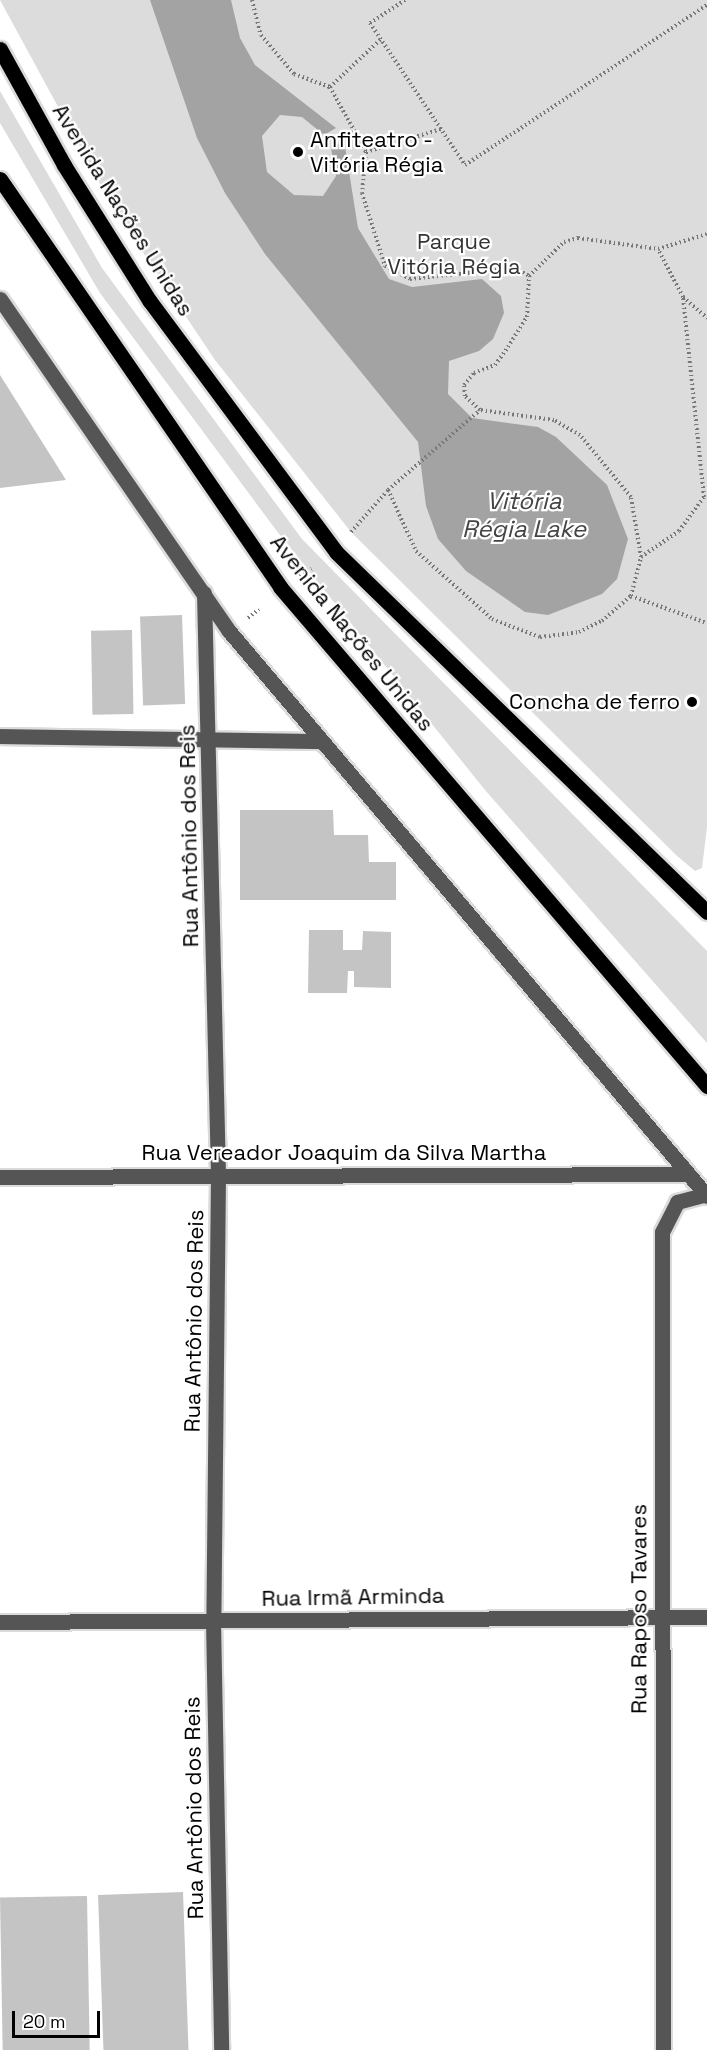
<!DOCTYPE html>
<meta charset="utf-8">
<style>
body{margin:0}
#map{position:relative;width:707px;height:2050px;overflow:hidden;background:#fff;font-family:"Space Grotesk",sans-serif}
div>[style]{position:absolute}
.green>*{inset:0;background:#dcdcdc}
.water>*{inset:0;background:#a3a3a3}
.building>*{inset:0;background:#c4c4c4;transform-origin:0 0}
.path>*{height:4px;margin-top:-2px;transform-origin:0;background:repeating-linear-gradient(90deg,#777 0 1.5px,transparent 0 4.5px)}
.roads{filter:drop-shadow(2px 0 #dbdbdb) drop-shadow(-2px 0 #dbdbdb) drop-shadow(0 2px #dbdbdb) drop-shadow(0 -2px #dbdbdb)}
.minor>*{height:15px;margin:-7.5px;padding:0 7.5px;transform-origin:7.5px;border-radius:7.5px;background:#555}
.major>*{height:15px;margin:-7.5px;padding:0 7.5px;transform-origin:7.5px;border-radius:7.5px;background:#000}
.dots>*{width:16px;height:16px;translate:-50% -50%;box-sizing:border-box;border:3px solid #fff;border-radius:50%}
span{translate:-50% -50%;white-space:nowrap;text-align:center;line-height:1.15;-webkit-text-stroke:4.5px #fff;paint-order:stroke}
.poi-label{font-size:22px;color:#000}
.left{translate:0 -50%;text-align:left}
.right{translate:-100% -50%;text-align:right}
.street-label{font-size:22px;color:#000}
.park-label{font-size:22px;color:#333}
.water-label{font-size:24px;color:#444;font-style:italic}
.scale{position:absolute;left:12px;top:2011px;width:88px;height:27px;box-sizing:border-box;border:3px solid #000;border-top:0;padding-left:8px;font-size:18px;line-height:21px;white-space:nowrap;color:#000;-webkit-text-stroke:4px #fff;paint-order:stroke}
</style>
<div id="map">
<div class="green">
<i style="clip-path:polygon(0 0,707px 0,707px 827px,702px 868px,695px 871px,676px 855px,351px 532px,215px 360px,112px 206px)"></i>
<i style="clip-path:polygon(0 91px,102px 268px,302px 539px,707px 951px,707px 1043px,485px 790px,276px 530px,100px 293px,0 123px)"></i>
</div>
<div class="water">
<i style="clip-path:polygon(150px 0,231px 0,240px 38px,255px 65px,336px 128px,324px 135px,302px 117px,280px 115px,262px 136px,267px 172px,294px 195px,323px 196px,336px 176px,331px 148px,344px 140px,358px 228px,389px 279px,412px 287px,482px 279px,501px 296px,504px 313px,493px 339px,479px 351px,449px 361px,448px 394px,472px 418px,538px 427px,556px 437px,607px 485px,628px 539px,617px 579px,602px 594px,548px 615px,525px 612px,466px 571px,438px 539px,426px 506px,418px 442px,265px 254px,225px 193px,197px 138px)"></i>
</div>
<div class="building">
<i style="clip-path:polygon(0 375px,66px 480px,0 488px)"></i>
<i style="left:182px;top:615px;width:89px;height:42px;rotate:88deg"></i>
<i style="left:132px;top:630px;width:84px;height:41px;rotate:89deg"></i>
<i style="clip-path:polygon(240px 810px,333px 810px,334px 835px,368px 835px,369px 862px,396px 862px,396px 900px,240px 900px)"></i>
<i style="clip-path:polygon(309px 930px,343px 930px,343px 950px,362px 950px,363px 931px,391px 932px,391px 988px,354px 987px,354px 971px,348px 971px,347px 993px,308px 993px)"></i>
<i style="left:183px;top:1892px;width:158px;height:85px;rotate:88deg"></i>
<i style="left:87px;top:1896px;width:154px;height:87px;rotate:89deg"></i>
</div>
<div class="path">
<i style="left:252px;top:0;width:36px;rotate:76deg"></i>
<i style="left:261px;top:35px;width:51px;rotate:49.8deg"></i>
<i style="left:294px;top:74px;width:38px;rotate:20deg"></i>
<i style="left:330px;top:87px;width:74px;rotate:61deg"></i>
<i style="left:366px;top:152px;width:41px;rotate:95.6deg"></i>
<i style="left:362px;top:193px;width:77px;rotate:72.5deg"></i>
<i style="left:385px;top:266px;width:28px;rotate:27deg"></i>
<i style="left:410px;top:279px;width:106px;rotate:-6deg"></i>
<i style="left:515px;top:268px;width:16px;rotate:30deg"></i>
<i style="left:405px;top:0;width:42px;rotate:146.7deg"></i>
<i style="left:370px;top:23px;width:171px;rotate:56.2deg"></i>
<i style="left:465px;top:165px;width:290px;rotate:-33.5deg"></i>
<i style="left:330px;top:87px;width:70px;rotate:-43.3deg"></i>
<i style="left:366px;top:152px;width:78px;rotate:-17deg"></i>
<i style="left:683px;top:297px;width:32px;rotate:41deg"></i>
<i style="left:388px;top:490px;width:67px;rotate:65.3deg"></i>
<i style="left:416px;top:551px;width:102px;rotate:41.8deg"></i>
<i style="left:492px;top:619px;width:51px;rotate:20.6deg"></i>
<i style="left:540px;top:637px;width:39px;rotate:-7deg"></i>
<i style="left:579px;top:632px;width:25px;rotate:-26deg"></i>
<i style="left:602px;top:621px;width:38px;rotate:-41deg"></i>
<i style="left:631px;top:596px;width:40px;rotate:-75.6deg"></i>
<i style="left:641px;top:557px;width:61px;rotate:-99.5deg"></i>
<i style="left:631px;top:497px;width:80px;rotate:-129.4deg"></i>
<i style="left:580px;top:435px;width:30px;rotate:-150deg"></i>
<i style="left:554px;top:420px;width:75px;rotate:-172.3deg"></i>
<i style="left:480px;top:410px;width:21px;rotate:-137deg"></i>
<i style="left:465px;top:396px;width:11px;rotate:-95deg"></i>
<i style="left:464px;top:385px;width:16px;rotate:-50deg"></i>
<i style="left:474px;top:373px;width:22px;rotate:-21deg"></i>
<i style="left:495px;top:365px;width:22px;rotate:-54deg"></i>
<i style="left:508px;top:347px;width:36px;rotate:-58deg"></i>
<i style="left:527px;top:317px;width:41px;rotate:-87.2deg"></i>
<i style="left:529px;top:276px;width:49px;rotate:-44.2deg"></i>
<i style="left:564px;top:242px;width:15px;rotate:-16deg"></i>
<i style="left:578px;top:238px;width:81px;rotate:7.8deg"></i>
<i style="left:658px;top:249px;width:51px;rotate:-17deg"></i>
<i style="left:351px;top:532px;width:56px;rotate:-48.6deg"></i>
<i style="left:388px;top:490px;width:122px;rotate:-41deg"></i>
<i style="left:641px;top:557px;width:46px;rotate:-34.4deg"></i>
<i style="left:679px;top:531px;width:42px;rotate:-53.7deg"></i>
<i style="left:704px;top:497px;width:201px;rotate:-96deg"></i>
<i style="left:683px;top:297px;width:54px;rotate:-117.5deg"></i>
<i style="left:299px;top:575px;width:14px;rotate:-25deg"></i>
<i style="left:631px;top:596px;width:81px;rotate:19.6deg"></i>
<i style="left:248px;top:618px;width:14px;rotate:-39deg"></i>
</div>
<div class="roads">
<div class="minor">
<i style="left:0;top:299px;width:403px;rotate:55.4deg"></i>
<i style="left:229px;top:631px;width:740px;rotate:49.77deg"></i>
<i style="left:204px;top:593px;width:582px;rotate:88.62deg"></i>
<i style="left:218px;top:1175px;width:446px;rotate:90.6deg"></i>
<i style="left:213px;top:1621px;width:429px;rotate:88.9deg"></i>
<i style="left:0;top:736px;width:321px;rotate:0.9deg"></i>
<i style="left:0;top:1177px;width:688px;rotate:-0.25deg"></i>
<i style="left:0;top:1622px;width:707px;rotate:-0.41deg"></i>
<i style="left:663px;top:2050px;width:818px;rotate:-90.07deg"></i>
<i style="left:662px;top:1232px;width:34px;rotate:-63deg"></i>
<i style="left:677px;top:1202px;width:30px;rotate:-15deg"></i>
</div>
<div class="major">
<i style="left:0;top:49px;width:132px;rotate:61.1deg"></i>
<i style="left:64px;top:165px;width:160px;rotate:57.8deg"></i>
<i style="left:149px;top:300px;width:314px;rotate:53.4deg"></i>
<i style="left:336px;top:552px;width:517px;rotate:44.14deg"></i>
<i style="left:0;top:179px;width:495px;rotate:55.5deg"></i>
<i style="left:280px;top:587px;width:657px;rotate:49.45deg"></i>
</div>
</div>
<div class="dots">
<i style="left:298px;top:152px;background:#000"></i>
<i style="left:692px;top:702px;background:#000"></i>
</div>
<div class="poi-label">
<span class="left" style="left:310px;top:152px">Anfiteatro -<br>Vitória Régia</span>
<span class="right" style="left:680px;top:702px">Concha de ferro</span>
</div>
<div class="street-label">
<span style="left:123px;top:210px;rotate:58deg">Avenida Nações Unidas</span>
<span style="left:352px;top:633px;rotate:51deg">Avenida Nações Unidas</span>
<span style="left:189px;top:836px;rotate:-91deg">Rua Antônio dos Reis</span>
<span style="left:344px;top:1153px">Rua Vereador Joaquim da Silva Martha</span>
<span style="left:194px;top:1321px;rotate:-89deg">Rua Antônio dos Reis</span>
<span style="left:353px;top:1597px;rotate:-1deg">Rua Irmã Arminda</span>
<span style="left:639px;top:1609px;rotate:-90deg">Rua Raposo Tavares</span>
<span style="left:194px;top:1808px;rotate:-91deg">Rua Antônio dos Reis</span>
</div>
<div class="park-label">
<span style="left:454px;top:254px">Parque<br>Vitória Régia</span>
</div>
<div class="water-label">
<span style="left:524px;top:515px">Vitória<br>Régia Lake</span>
</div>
<div class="scale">20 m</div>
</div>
